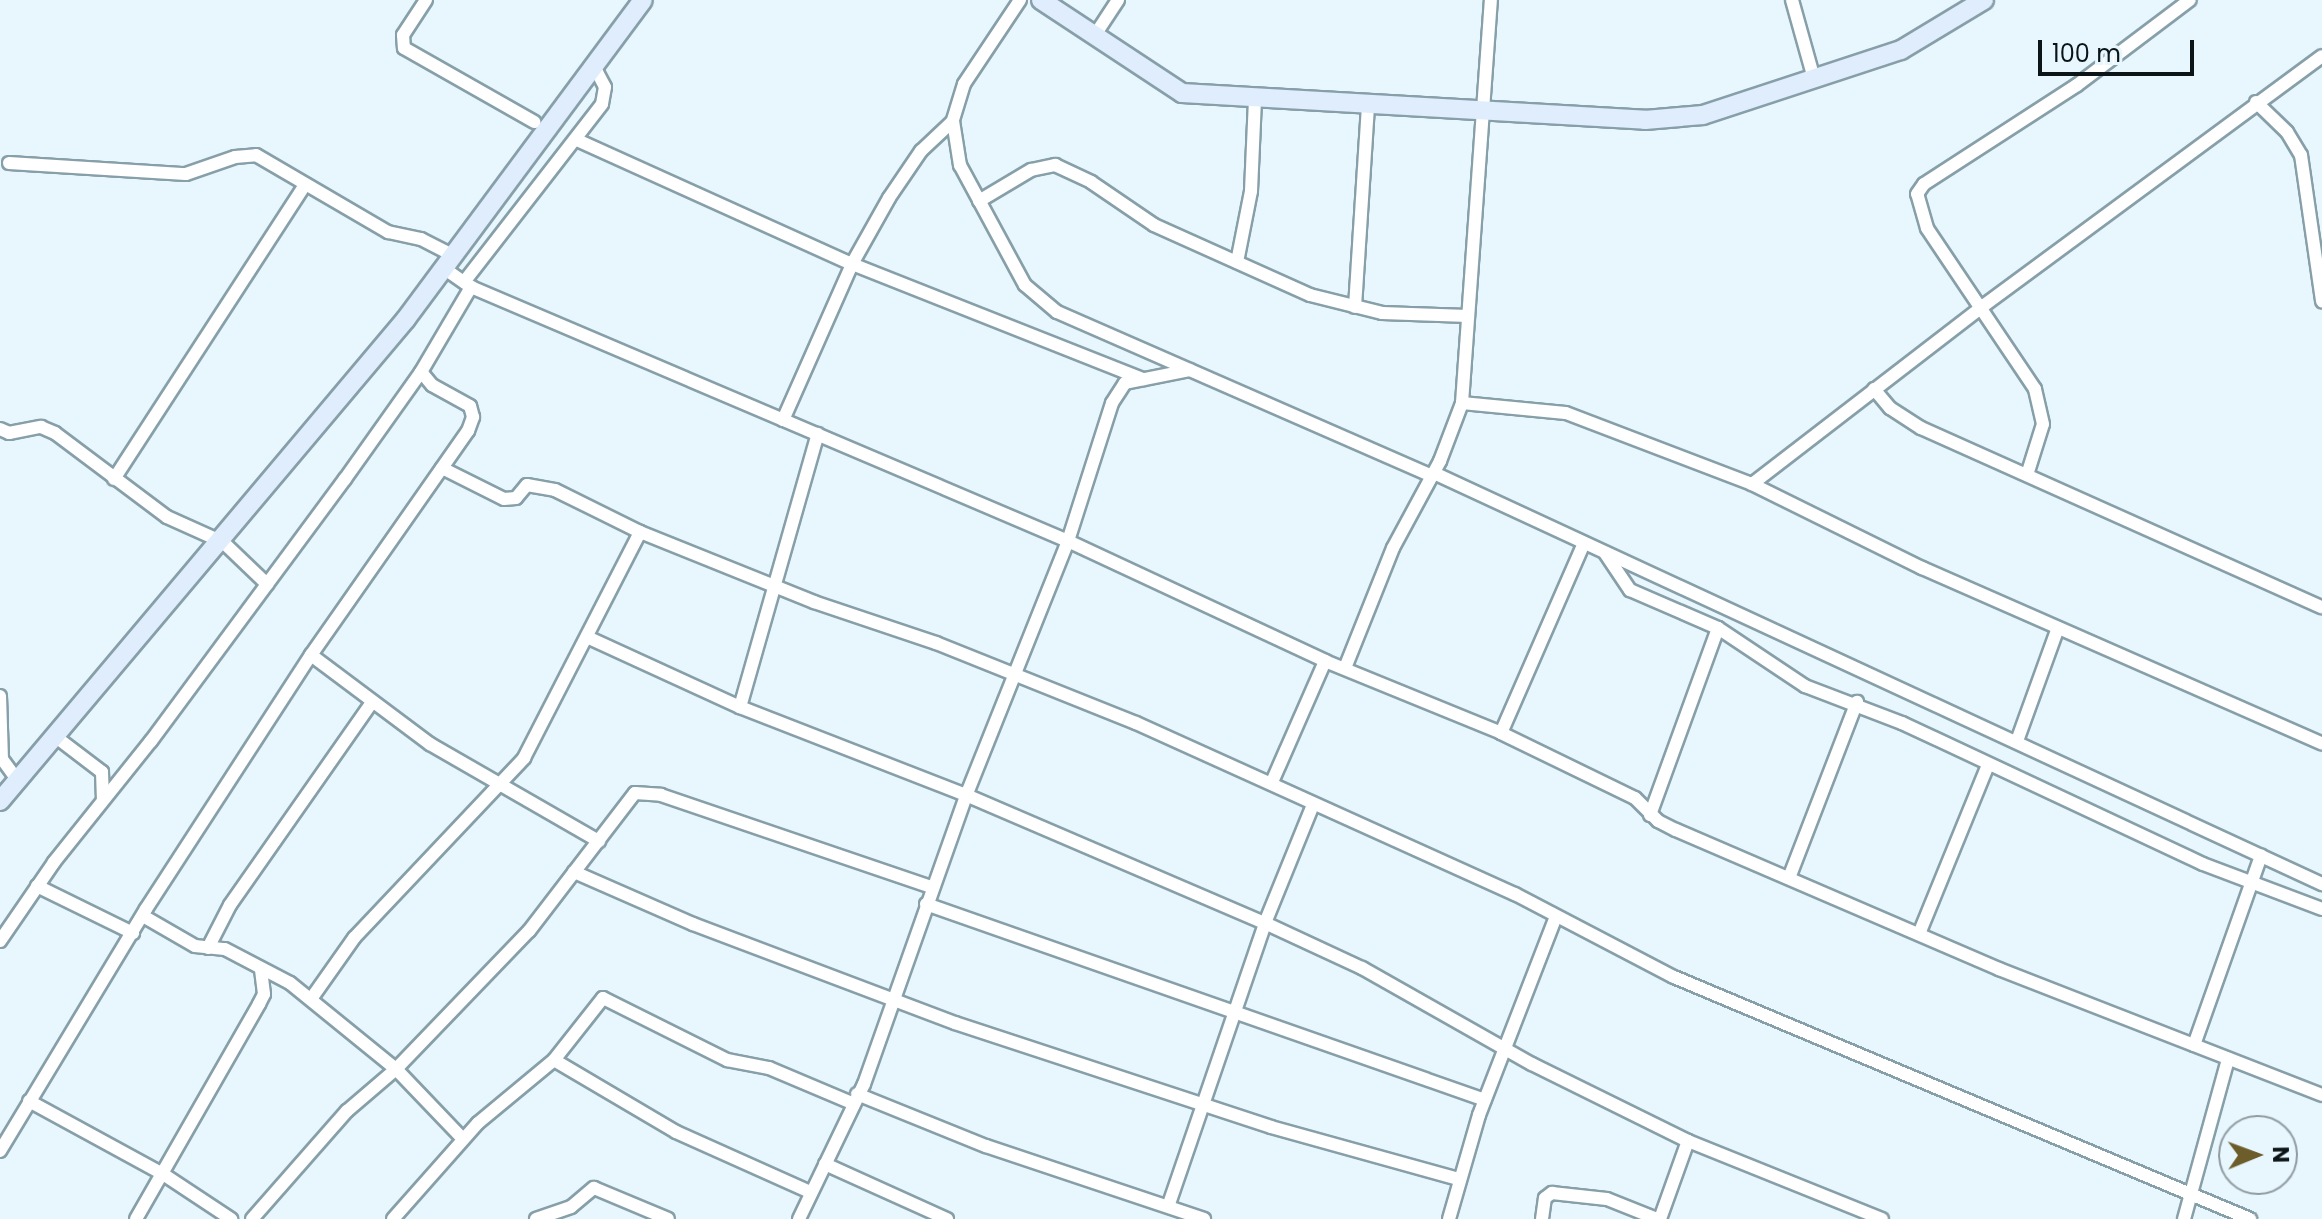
<!DOCTYPE html>
<style>
body{margin:0}
#map{position:relative;width:2322px;height:1219px;overflow:hidden;background:#e8f7fd;font-family:Poppins,sans-serif}
div>[style]{position:absolute}
.roads{filter:drop-shadow(2px 0 #879fa9) drop-shadow(-2px 0 #879fa9) drop-shadow(0 2px #879fa9) drop-shadow(0 -2px #879fa9)}
.street>*{height:12px;margin:-6px;padding:0 6px;transform-origin:6px;border-radius:6px;background:#fff}
.secondary>*{height:18px;margin:-9px;padding:0 9px;transform-origin:9px;border-radius:9px;background:#dfedfd}
span{translate:-50% -50%;white-space:nowrap;text-align:center;line-height:1.15;-webkit-text-stroke:8px #e8f7fd;paint-order:stroke}
.north{position:absolute;left:2218px;top:1115px;width:80px;height:80px;box-sizing:border-box;background:#e8f7fd;border:2px solid #909ca1;border-radius:50%;rotate:89deg;font-size:22px;font-weight:700;line-height:32px;text-align:center;color:#0b1417}
.north::after{content:'';display:block;margin:auto;width:28px;height:36px;background:#6d5d2b;clip-path:polygon(50% 0,100% 100%,50% 72%,0 100%)}
.scale{position:absolute;left:2038px;top:40px;width:156px;height:36px;box-sizing:border-box;border:4px solid #0b1417;border-top:0;padding-left:10px;font-size:24px;line-height:28px;white-space:nowrap;color:#0b1417;-webkit-text-stroke:6px #e8f7fd;paint-order:stroke}
</style>
<div id="map">
<div class="roads">
<div class="street">
<i style="left:426px;top:0;width:42px;rotate:123.3deg"></i>
<i style="left:403px;top:35px;width:13px;rotate:86deg"></i>
<i style="left:404px;top:48px;width:150px;rotate:29.6deg"></i>
<i style="left:1020px;top:0;width:101px;rotate:123.7deg"></i>
<i style="left:964px;top:84px;width:39px;rotate:107deg"></i>
<i style="left:953px;top:121px;width:45px;rotate:81deg"></i>
<i style="left:960px;top:165px;width:136px;rotate:61.6deg"></i>
<i style="left:1025px;top:285px;width:42px;rotate:40.2deg"></i>
<i style="left:1057px;top:312px;width:409px;rotate:23.6deg"></i>
<i style="left:1792px;top:0;width:82px;rotate:74.4deg"></i>
<i style="left:1095px;top:35px;width:42px;rotate:-56.7deg"></i>
<i style="left:2256px;top:102px;width:43px;rotate:44.1deg"></i>
<i style="left:2287px;top:132px;width:27px;rotate:59deg"></i>
<i style="left:2301px;top:155px;width:148px;rotate:81.8deg"></i>
<i style="left:577px;top:140px;width:302px;rotate:24.3deg"></i>
<i style="left:852px;top:264px;width:313px;rotate:21.6deg"></i>
<i style="left:9px;top:163px;width:177px;rotate:3.6deg"></i>
<i style="left:186px;top:174px;width:52px;rotate:-19.1deg"></i>
<i style="left:235px;top:157px;width:21px;rotate:-5deg"></i>
<i style="left:256px;top:155px;width:153px;rotate:30.3deg"></i>
<i style="left:388px;top:232px;width:34px;rotate:12deg"></i>
<i style="left:421px;top:239px;width:37px;rotate:27deg"></i>
<i style="left:979px;top:201px;width:61px;rotate:-30.8deg"></i>
<i style="left:1031px;top:170px;width:25px;rotate:-12deg"></i>
<i style="left:1055px;top:165px;width:40px;rotate:25deg"></i>
<i style="left:1091px;top:182px;width:76px;rotate:34.3deg"></i>
<i style="left:1154px;top:225px;width:171px;rotate:24.2deg"></i>
<i style="left:1310px;top:295px;width:74px;rotate:14deg"></i>
<i style="left:1382px;top:313px;width:86px;rotate:2deg"></i>
<i style="left:1237px;top:262px;width:72px;rotate:-78.8deg"></i>
<i style="left:1251px;top:191px;width:92px;rotate:-87.5deg"></i>
<i style="left:445px;top:269px;width:32px;rotate:35deg"></i>
<i style="left:471px;top:287px;width:649px;rotate:23.05deg"></i>
<i style="left:1068px;top:541px;width:284px;rotate:25deg"></i>
<i style="left:1325px;top:661px;width:190px;rotate:22.2deg"></i>
<i style="left:1501px;top:733px;width:149px;rotate:25.9deg"></i>
<i style="left:1635px;top:798px;width:33px;rotate:45deg"></i>
<i style="left:1658px;top:821px;width:20px;rotate:27deg"></i>
<i style="left:1676px;top:830px;width:352px;rotate:23.3deg"></i>
<i style="left:1999px;top:969px;width:347px;rotate:21.3deg"></i>
<i style="left:464px;top:282px;width:225px;rotate:-52.2deg"></i>
<i style="left:602px;top:104px;width:17px;rotate:-80deg"></i>
<i style="left:605px;top:87px;width:21px;rotate:-118deg"></i>
<i style="left:1355px;top:307px;width:203px;rotate:-86.3deg"></i>
<i style="left:1874px;top:389px;width:25px;rotate:50deg"></i>
<i style="left:1890px;top:408px;width:37px;rotate:33deg"></i>
<i style="left:1921px;top:428px;width:439px;rotate:24.1deg"></i>
<i style="left:1462px;top:403px;width:104px;rotate:5.5deg"></i>
<i style="left:1566px;top:413px;width:199px;rotate:20.9deg"></i>
<i style="left:1752px;top:484px;width:190px;rotate:26.3deg"></i>
<i style="left:1922px;top:568px;width:437px;rotate:23.7deg"></i>
<i style="left:783px;top:420px;width:171px;rotate:-66.1deg"></i>
<i style="left:852px;top:264px;width:76px;rotate:-60.7deg"></i>
<i style="left:889px;top:198px;width:57px;rotate:-55.8deg"></i>
<i style="left:921px;top:151px;width:44px;rotate:-43.2deg"></i>
<i style="left:0;top:429px;width:10px;rotate:24deg"></i>
<i style="left:9px;top:433px;width:33px;rotate:-11deg"></i>
<i style="left:41px;top:427px;width:15px;rotate:23deg"></i>
<i style="left:55px;top:433px;width:140px;rotate:36.9deg"></i>
<i style="left:167px;top:517px;width:61px;rotate:24.1deg"></i>
<i style="left:223px;top:542px;width:61px;rotate:43.7deg"></i>
<i style="left:442px;top:468px;width:69px;rotate:26.6deg"></i>
<i style="left:504px;top:499px;width:12px;rotate:-5deg"></i>
<i style="left:516px;top:498px;width:17px;rotate:-50deg"></i>
<i style="left:527px;top:485px;width:28px;rotate:10deg"></i>
<i style="left:555px;top:490px;width:95px;rotate:26.3deg"></i>
<i style="left:640px;top:532px;width:188px;rotate:21.9deg"></i>
<i style="left:814px;top:602px;width:129px;rotate:18.6deg"></i>
<i style="left:936px;top:643px;width:215px;rotate:21.8deg"></i>
<i style="left:1136px;top:723px;width:416px;rotate:24.3deg"></i>
<i style="left:1515px;top:894px;width:179px;rotate:27.6deg"></i>
<i style="left:1674px;top:977px;width:625px;rotate:22.79deg"></i>
<i style="left:1434px;top:473px;width:979px;rotate:24.84deg"></i>
<i style="left:2027px;top:475px;width:53px;rotate:-72.6deg"></i>
<i style="left:2043px;top:424px;width:36px;rotate:-103deg"></i>
<i style="left:2035px;top:389px;width:194px;rotate:-123.9deg"></i>
<i style="left:1927px;top:228px;width:35px;rotate:-106deg"></i>
<i style="left:1917px;top:194px;width:12px;rotate:-55deg"></i>
<i style="left:1924px;top:184px;width:182px;rotate:-32.9deg"></i>
<i style="left:2077px;top:85px;width:141px;rotate:-37deg"></i>
<i style="left:114px;top:479px;width:349px;rotate:-57deg"></i>
<i style="left:1752px;top:484px;width:292px;rotate:-37.6deg"></i>
<i style="left:1983px;top:306px;width:421px;rotate:-36.4deg"></i>
<i style="left:1605px;top:553px;width:45px;rotate:56deg"></i>
<i style="left:1630px;top:590px;width:96px;rotate:23.4deg"></i>
<i style="left:1718px;top:628px;width:105px;rotate:33.7deg"></i>
<i style="left:1805px;top:686px;width:104px;rotate:20.9deg"></i>
<i style="left:1902px;top:723px;width:332px;rotate:25.1deg"></i>
<i style="left:2203px;top:864px;width:127px;rotate:20.7deg"></i>
<i style="left:587px;top:637px;width:168px;rotate:24.6deg"></i>
<i style="left:740px;top:707px;width:243px;rotate:21.3deg"></i>
<i style="left:966px;top:795px;width:325px;rotate:23.2deg"></i>
<i style="left:1265px;top:923px;width:107px;rotate:24.9deg"></i>
<i style="left:1362px;top:968px;width:195px;rotate:29.5deg"></i>
<i style="left:1532px;top:1064px;width:174px;rotate:26.3deg"></i>
<i style="left:1688px;top:1141px;width:209px;rotate:21.9deg"></i>
<i style="left:311px;top:655px;width:149px;rotate:36.8deg"></i>
<i style="left:430px;top:744px;width:195px;rotate:29.9deg"></i>
<i style="left:1345px;top:668px;width:129px;rotate:-68.2deg"></i>
<i style="left:1393px;top:548px;width:99px;rotate:-61.6deg"></i>
<i style="left:1440px;top:461px;width:62px;rotate:-69.2deg"></i>
<i style="left:1462px;top:403px;width:404px;rotate:-85.9deg"></i>
<i style="left:0;top:696px;width:63px;rotate:88.2deg"></i>
<i style="left:2px;top:759px;width:27px;rotate:54deg"></i>
<i style="left:740px;top:707px;width:284px;rotate:-74.1deg"></i>
<i style="left:1501px;top:733px;width:207px;rotate:-66.4deg"></i>
<i style="left:56px;top:737px;width:58px;rotate:37.3deg"></i>
<i style="left:102px;top:772px;width:27px;rotate:88deg"></i>
<i style="left:2017px;top:741px;width:120px;rotate:-70.1deg"></i>
<i style="left:1272px;top:782px;width:132px;rotate:-66.3deg"></i>
<i style="left:1650px;top:815px;width:199px;rotate:-70deg"></i>
<i style="left:574px;top:872px;width:130px;rotate:23.6deg"></i>
<i style="left:693px;top:924px;width:280px;rotate:20.7deg"></i>
<i style="left:955px;top:1023px;width:333px;rotate:18.2deg"></i>
<i style="left:1271px;top:1127px;width:195px;rotate:15.5deg"></i>
<i style="left:1789px;top:878px;width:189px;rotate:-68.9deg"></i>
<i style="left:37px;top:886px;width:107px;rotate:26.1deg"></i>
<i style="left:926px;top:904px;width:592px;rotate:19.32deg"></i>
<i style="left:143px;top:916px;width:60px;rotate:30deg"></i>
<i style="left:195px;top:946px;width:30px;rotate:6deg"></i>
<i style="left:225px;top:949px;width:73px;rotate:27.6deg"></i>
<i style="left:290px;top:983px;width:136px;rotate:39.1deg"></i>
<i style="left:396px;top:1069px;width:95px;rotate:46.3deg"></i>
<i style="left:1919px;top:934px;width:183px;rotate:-67.8deg"></i>
<i style="left:0;top:941px;width:96px;rotate:-55.6deg"></i>
<i style="left:54px;top:862px;width:155px;rotate:-51.3deg"></i>
<i style="left:151px;top:741px;width:326px;rotate:-53.5deg"></i>
<i style="left:345px;top:479px;width:131px;rotate:-54.6deg"></i>
<i style="left:421px;top:372px;width:99px;rotate:-59.5deg"></i>
<i style="left:208px;top:948px;width:48px;rotate:-62.9deg"></i>
<i style="left:230px;top:905px;width:248px;rotate:-55deg"></i>
<i style="left:311px;top:999px;width:75px;rotate:-54.8deg"></i>
<i style="left:354px;top:938px;width:248px;rotate:-46.6deg"></i>
<i style="left:524px;top:758px;width:254px;rotate:-62.8deg"></i>
<i style="left:2194px;top:1045px;width:201px;rotate:-70.5deg"></i>
<i style="left:554px;top:1060px;width:142px;rotate:30.5deg"></i>
<i style="left:676px;top:1132px;width:147px;rotate:24.1deg"></i>
<i style="left:857px;top:1094px;width:139px;rotate:22deg"></i>
<i style="left:986px;top:1146px;width:230px;rotate:18.5deg"></i>
<i style="left:29px;top:1101px;width:153px;rotate:28.6deg"></i>
<i style="left:163px;top:1174px;width:82px;rotate:33.5deg"></i>
<i style="left:0;top:1151px;width:283px;rotate:-58.9deg"></i>
<i style="left:146px;top:909px;width:303px;rotate:-57deg"></i>
<i style="left:311px;top:655px;width:274px;rotate:-55deg"></i>
<i style="left:468px;top:431px;width:15px;rotate:-70deg"></i>
<i style="left:473px;top:417px;width:11px;rotate:-105deg"></i>
<i style="left:470px;top:406px;width:43px;rotate:-151.1deg"></i>
<i style="left:432px;top:385px;width:17px;rotate:-130deg"></i>
<i style="left:825px;top:1164px;width:134px;rotate:24.3deg"></i>
<i style="left:1169px;top:1204px;width:297px;rotate:-71.1deg"></i>
<i style="left:1265px;top:923px;width:127px;rotate:-67.9deg"></i>
<i style="left:136px;top:1219px;width:248px;rotate:-60.2deg"></i>
<i style="left:259px;top:1004px;width:11px;rotate:-63deg"></i>
<i style="left:264px;top:994px;width:23px;rotate:-97deg"></i>
<i style="left:252px;top:1219px;width:144px;rotate:-48.7deg"></i>
<i style="left:347px;top:1111px;width:65px;rotate:-40.6deg"></i>
<i style="left:396px;top:1069px;width:192px;rotate:-46.1deg"></i>
<i style="left:529px;top:931px;width:174px;rotate:-52.5deg"></i>
<i style="left:635px;top:793px;width:26px;rotate:4deg"></i>
<i style="left:661px;top:795px;width:286px;rotate:18.8deg"></i>
<i style="left:393px;top:1219px;width:128px;rotate:-48.5deg"></i>
<i style="left:478px;top:1123px;width:99px;rotate:-39.7deg"></i>
<i style="left:554px;top:1060px;width:79px;rotate:-51.7deg"></i>
<i style="left:603px;top:998px;width:139px;rotate:26.6deg"></i>
<i style="left:727px;top:1060px;width:43px;rotate:10.8deg"></i>
<i style="left:769px;top:1068px;width:90px;rotate:22.9deg"></i>
<i style="left:536px;top:1219px;width:37px;rotate:-19deg"></i>
<i style="left:571px;top:1207px;width:30px;rotate:-40deg"></i>
<i style="left:594px;top:1188px;width:80px;rotate:22.7deg"></i>
<i style="left:799px;top:1219px;width:150px;rotate:-64.3deg"></i>
<i style="left:864px;top:1084px;width:311px;rotate:-70.5deg"></i>
<i style="left:968px;top:791px;width:269px;rotate:-68.2deg"></i>
<i style="left:1068px;top:541px;width:145px;rotate:-72.3deg"></i>
<i style="left:1112px;top:403px;width:24px;rotate:-57deg"></i>
<i style="left:1125px;top:383px;width:66px;rotate:-11.3deg"></i>
<i style="left:1449px;top:1219px;width:108px;rotate:-73.9deg"></i>
<i style="left:1479px;top:1115px;width:213px;rotate:-68.8deg"></i>
<i style="left:1542px;top:1219px;width:21px;rotate:-82deg"></i>
<i style="left:1545px;top:1198px;width:9px;rotate:-36deg"></i>
<i style="left:1552px;top:1193px;width:55px;rotate:6.2deg"></i>
<i style="left:1607px;top:1199px;width:54px;rotate:21.8deg"></i>
<i style="left:1660px;top:1219px;width:83px;rotate:-70.3deg"></i>
<i style="left:2184px;top:1219px;width:166px;rotate:-74.6deg"></i>
</div>
<div class="secondary">
<i style="left:1041px;top:0;width:169px;rotate:33.4deg"></i>
<i style="left:1182px;top:93px;width:464px;rotate:3.3deg"></i>
<i style="left:1645px;top:120px;width:58px;rotate:-4.9deg"></i>
<i style="left:1703px;top:115px;width:208px;rotate:-18.2deg"></i>
<i style="left:1901px;top:50px;width:97px;rotate:-31.1deg"></i>
<i style="left:0;top:801px;width:630px;rotate:-49.89deg"></i>
<i style="left:406px;top:319px;width:397px;rotate:-53.4deg"></i>
</div>
</div>
<div class="north">N</div>
<div class="scale">100 m</div>
</div>
